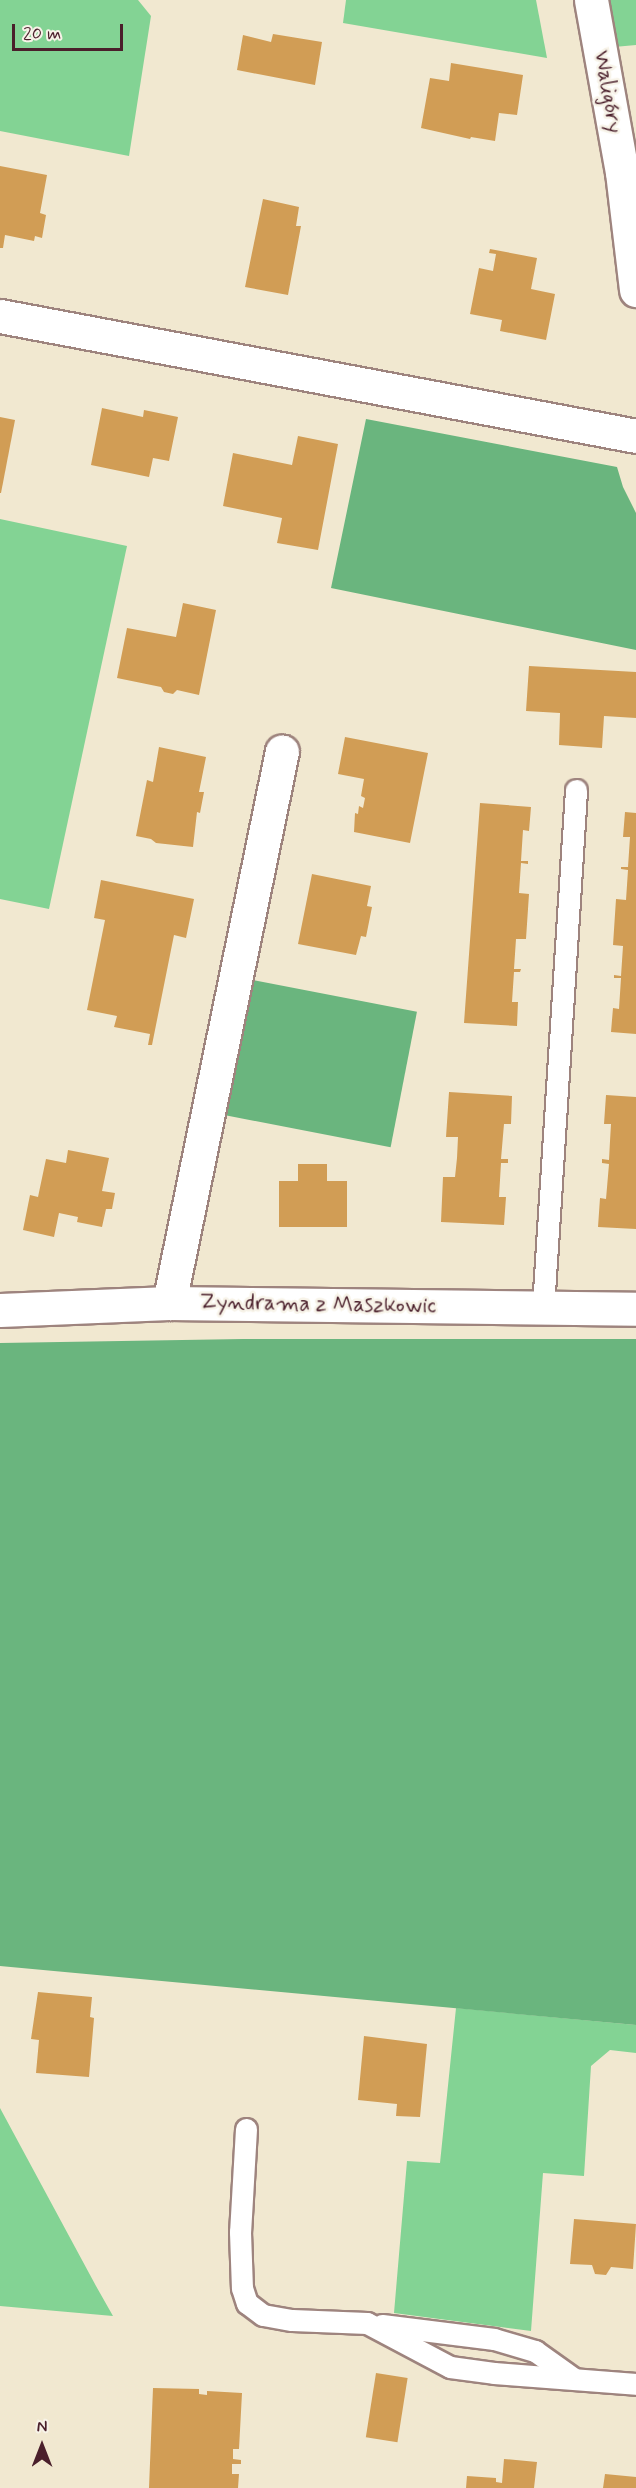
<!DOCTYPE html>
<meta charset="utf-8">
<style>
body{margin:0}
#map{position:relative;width:636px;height:2488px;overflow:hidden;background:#f1e8d0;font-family:Mynerve,sans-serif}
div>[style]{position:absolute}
.green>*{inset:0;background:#83d394}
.forest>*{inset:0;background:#6ab57e;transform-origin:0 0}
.building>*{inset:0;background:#d19d55;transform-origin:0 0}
.roads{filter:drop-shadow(2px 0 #9e847e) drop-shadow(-2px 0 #9e847e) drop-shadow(0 2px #9e847e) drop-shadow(0 -2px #9e847e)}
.lane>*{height:21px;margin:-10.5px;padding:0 10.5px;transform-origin:10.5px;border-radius:10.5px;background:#fff}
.street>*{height:33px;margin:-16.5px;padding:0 16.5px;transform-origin:16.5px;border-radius:16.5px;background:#fff}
span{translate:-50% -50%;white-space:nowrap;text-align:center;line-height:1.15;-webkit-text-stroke:5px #f7f3e8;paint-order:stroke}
.street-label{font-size:22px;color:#4a1f2b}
.north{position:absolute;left:12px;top:2416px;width:60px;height:60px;-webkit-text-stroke:4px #f7f3e8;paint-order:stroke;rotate:0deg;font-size:16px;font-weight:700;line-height:24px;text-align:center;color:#4a1f2b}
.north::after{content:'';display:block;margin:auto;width:21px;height:27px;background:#4a1f2b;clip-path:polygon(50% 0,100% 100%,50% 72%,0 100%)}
.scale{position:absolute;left:12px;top:24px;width:111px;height:27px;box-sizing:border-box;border:3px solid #4a1f2b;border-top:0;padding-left:8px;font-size:18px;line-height:21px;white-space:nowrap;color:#4a1f2b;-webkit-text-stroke:4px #f7f3e8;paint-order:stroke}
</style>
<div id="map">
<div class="green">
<i style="clip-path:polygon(0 0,138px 0,151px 16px,129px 156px,0 131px)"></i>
<i style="clip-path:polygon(346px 0,536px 0,547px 58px,343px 23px)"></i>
<i style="clip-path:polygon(605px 0,636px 0,636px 45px,614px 47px)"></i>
<i style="clip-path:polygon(0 519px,127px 546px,49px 909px,0 899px)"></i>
<i style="clip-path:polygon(456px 2008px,636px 2025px,636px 2053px,610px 2050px,591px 2066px,584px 2176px,543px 2173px,531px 2331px,394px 2313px,407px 2161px,440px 2163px)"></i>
<i style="clip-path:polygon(0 2108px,96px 2286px,113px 2316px,0 2306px)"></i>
</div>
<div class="forest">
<i style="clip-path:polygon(366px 419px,617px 467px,623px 487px,636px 513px,636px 650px,331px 588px)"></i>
<i style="left:253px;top:980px;width:167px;height:138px;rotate:11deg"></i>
<i style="clip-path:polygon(243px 1339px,636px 1339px,636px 2025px,0 1966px,0 1343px)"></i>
</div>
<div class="building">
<i style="clip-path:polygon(273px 34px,322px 42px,315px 85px,237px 70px,243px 35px,271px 42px)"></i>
<i style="clip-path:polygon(451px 63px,523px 75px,517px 115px,499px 113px,495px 141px,471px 137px,470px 139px,421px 128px,430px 78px,449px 81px)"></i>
<i style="clip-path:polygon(0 166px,47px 175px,40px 213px,46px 215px,42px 238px,35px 236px,34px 241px,5px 235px,3px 248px,0 248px)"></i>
<i style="clip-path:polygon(263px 199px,299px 207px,296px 226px,301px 226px,288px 295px,245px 287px)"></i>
<i style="clip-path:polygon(490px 249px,537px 258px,531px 289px,555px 294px,546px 340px,500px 331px,502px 320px,470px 314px,479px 268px,493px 271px,496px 254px,489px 253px)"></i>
<i style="clip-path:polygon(102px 408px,143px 417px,144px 410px,178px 417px,169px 461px,153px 458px,149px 477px,91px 465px)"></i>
<i style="clip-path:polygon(0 417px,15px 420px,1px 493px,0 493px)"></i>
<i style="clip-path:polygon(298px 436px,338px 444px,318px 550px,277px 543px,282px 518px,223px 506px,233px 453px,292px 465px)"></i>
<i style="clip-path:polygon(183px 603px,216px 610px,199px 695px,177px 690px,173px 694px,164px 692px,161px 687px,117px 678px,127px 628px,176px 637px)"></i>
<i style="clip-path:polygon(529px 666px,636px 672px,636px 718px,604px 716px,602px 748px,559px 745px,560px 713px,526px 711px)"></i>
<i style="clip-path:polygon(345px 737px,428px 753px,410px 843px,354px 832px,355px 813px,358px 814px,359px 806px,363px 808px,365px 798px,361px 796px,364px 779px,338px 774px)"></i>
<i style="clip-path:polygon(159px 747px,206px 757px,199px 792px,204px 792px,200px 813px,197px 812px,193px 847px,156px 843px,151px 839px,136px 836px,147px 780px,153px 782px)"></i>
<i style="clip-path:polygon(480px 803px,531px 807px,529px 831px,523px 830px,521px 861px,528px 861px,528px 864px,521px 863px,519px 893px,529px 894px,526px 939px,516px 939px,514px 969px,521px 969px,520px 972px,514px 972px,512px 1002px,518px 1002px,517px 1026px,464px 1023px)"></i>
<i style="clip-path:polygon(625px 812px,636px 813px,636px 1034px,611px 1032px,613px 1008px,619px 1009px,621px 978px,614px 978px,614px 975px,621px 976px,623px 946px,613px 945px,616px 899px,626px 900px,628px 870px,621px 869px,621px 867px,628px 867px,630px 837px,623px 837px)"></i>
<i style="clip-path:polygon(312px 874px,371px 886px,367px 906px,372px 907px,366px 937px,361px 936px,356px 955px,298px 944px)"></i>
<i style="clip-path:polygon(101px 880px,194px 899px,186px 938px,174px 935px,152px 1045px,148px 1045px,150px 1034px,114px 1027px,117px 1016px,87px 1010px,105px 920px,94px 918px)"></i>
<i style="clip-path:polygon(449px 1092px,512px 1096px,511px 1124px,504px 1124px,501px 1159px,508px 1159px,508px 1163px,501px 1163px,499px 1197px,506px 1197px,504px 1225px,441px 1222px,443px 1177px,455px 1177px,457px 1158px,458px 1137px,446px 1137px)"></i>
<i style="clip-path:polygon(606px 1095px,636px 1097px,636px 1229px,598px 1227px,600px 1198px,606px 1199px,609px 1164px,602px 1163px,602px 1159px,609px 1160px,610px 1141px,611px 1124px,604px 1124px)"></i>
<i style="clip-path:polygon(68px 1150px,109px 1158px,102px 1191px,115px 1193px,112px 1209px,106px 1209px,102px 1227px,77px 1222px,78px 1217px,59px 1213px,54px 1237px,23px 1230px,30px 1195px,38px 1197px,46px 1159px,66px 1163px)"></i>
<i style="clip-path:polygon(298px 1164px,327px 1164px,327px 1181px,347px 1181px,347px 1227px,279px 1227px,279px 1181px,298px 1181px)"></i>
<i style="clip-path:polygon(38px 1992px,92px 1997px,90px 2017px,94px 2018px,89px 2077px,36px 2073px,39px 2040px,31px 2039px)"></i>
<i style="clip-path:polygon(364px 2036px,427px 2044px,420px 2117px,396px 2116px,397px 2104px,358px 2100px)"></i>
<i style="clip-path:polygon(574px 2219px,636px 2224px,633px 2269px,611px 2267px,606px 2275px,595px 2274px,592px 2265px,570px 2264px)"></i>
<i style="left:376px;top:2373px;width:32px;height:65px;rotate:9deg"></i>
<i style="clip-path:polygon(153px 2388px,199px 2389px,199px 2394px,207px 2395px,207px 2391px,242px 2393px,239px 2449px,233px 2449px,233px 2459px,241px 2460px,241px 2464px,232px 2464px,232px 2474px,239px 2474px,238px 2488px,149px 2488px)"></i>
<i style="clip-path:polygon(504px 2459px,537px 2462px,534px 2488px,466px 2488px,467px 2476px,496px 2478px,496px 2482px,502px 2483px)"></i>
<i style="clip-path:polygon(605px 2474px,636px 2477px,636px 2488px,603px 2488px)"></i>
</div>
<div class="roads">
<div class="lane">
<i style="left:543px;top:1308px;width:519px;rotate:-86.35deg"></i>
<i style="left:246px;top:2129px;width:103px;rotate:93.3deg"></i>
<i style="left:240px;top:2232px;width:56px;rotate:88deg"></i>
<i style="left:242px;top:2288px;width:16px;rotate:72deg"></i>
<i style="left:247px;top:2303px;width:20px;rotate:37deg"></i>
<i style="left:263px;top:2315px;width:29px;rotate:10deg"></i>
<i style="left:292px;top:2320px;width:75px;rotate:2.3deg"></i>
<i style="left:367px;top:2323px;width:94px;rotate:27.9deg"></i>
<i style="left:450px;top:2367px;width:44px;rotate:7.8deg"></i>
<i style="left:494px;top:2373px;width:142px;rotate:4.4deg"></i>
<i style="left:382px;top:2325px;width:113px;rotate:7.1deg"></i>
<i style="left:494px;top:2339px;width:43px;rotate:16.3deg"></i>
<i style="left:535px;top:2351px;width:47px;rotate:35.4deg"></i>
</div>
<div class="street">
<i style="left:591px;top:0;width:175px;rotate:79.8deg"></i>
<i style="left:622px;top:172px;width:119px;rotate:83.2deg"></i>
<i style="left:0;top:316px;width:647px;rotate:10.68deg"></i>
<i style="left:169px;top:1303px;width:563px;rotate:-78.43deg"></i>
<i style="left:0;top:1310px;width:169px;rotate:-2.4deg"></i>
<i style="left:169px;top:1303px;width:467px;rotate:0.7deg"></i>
</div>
</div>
<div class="street-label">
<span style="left:607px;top:92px;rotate:80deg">Waligóry</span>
<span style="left:318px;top:1305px;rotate:1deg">Zyndrama z Maszkowic</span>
</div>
<div class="north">N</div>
<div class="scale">20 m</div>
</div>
